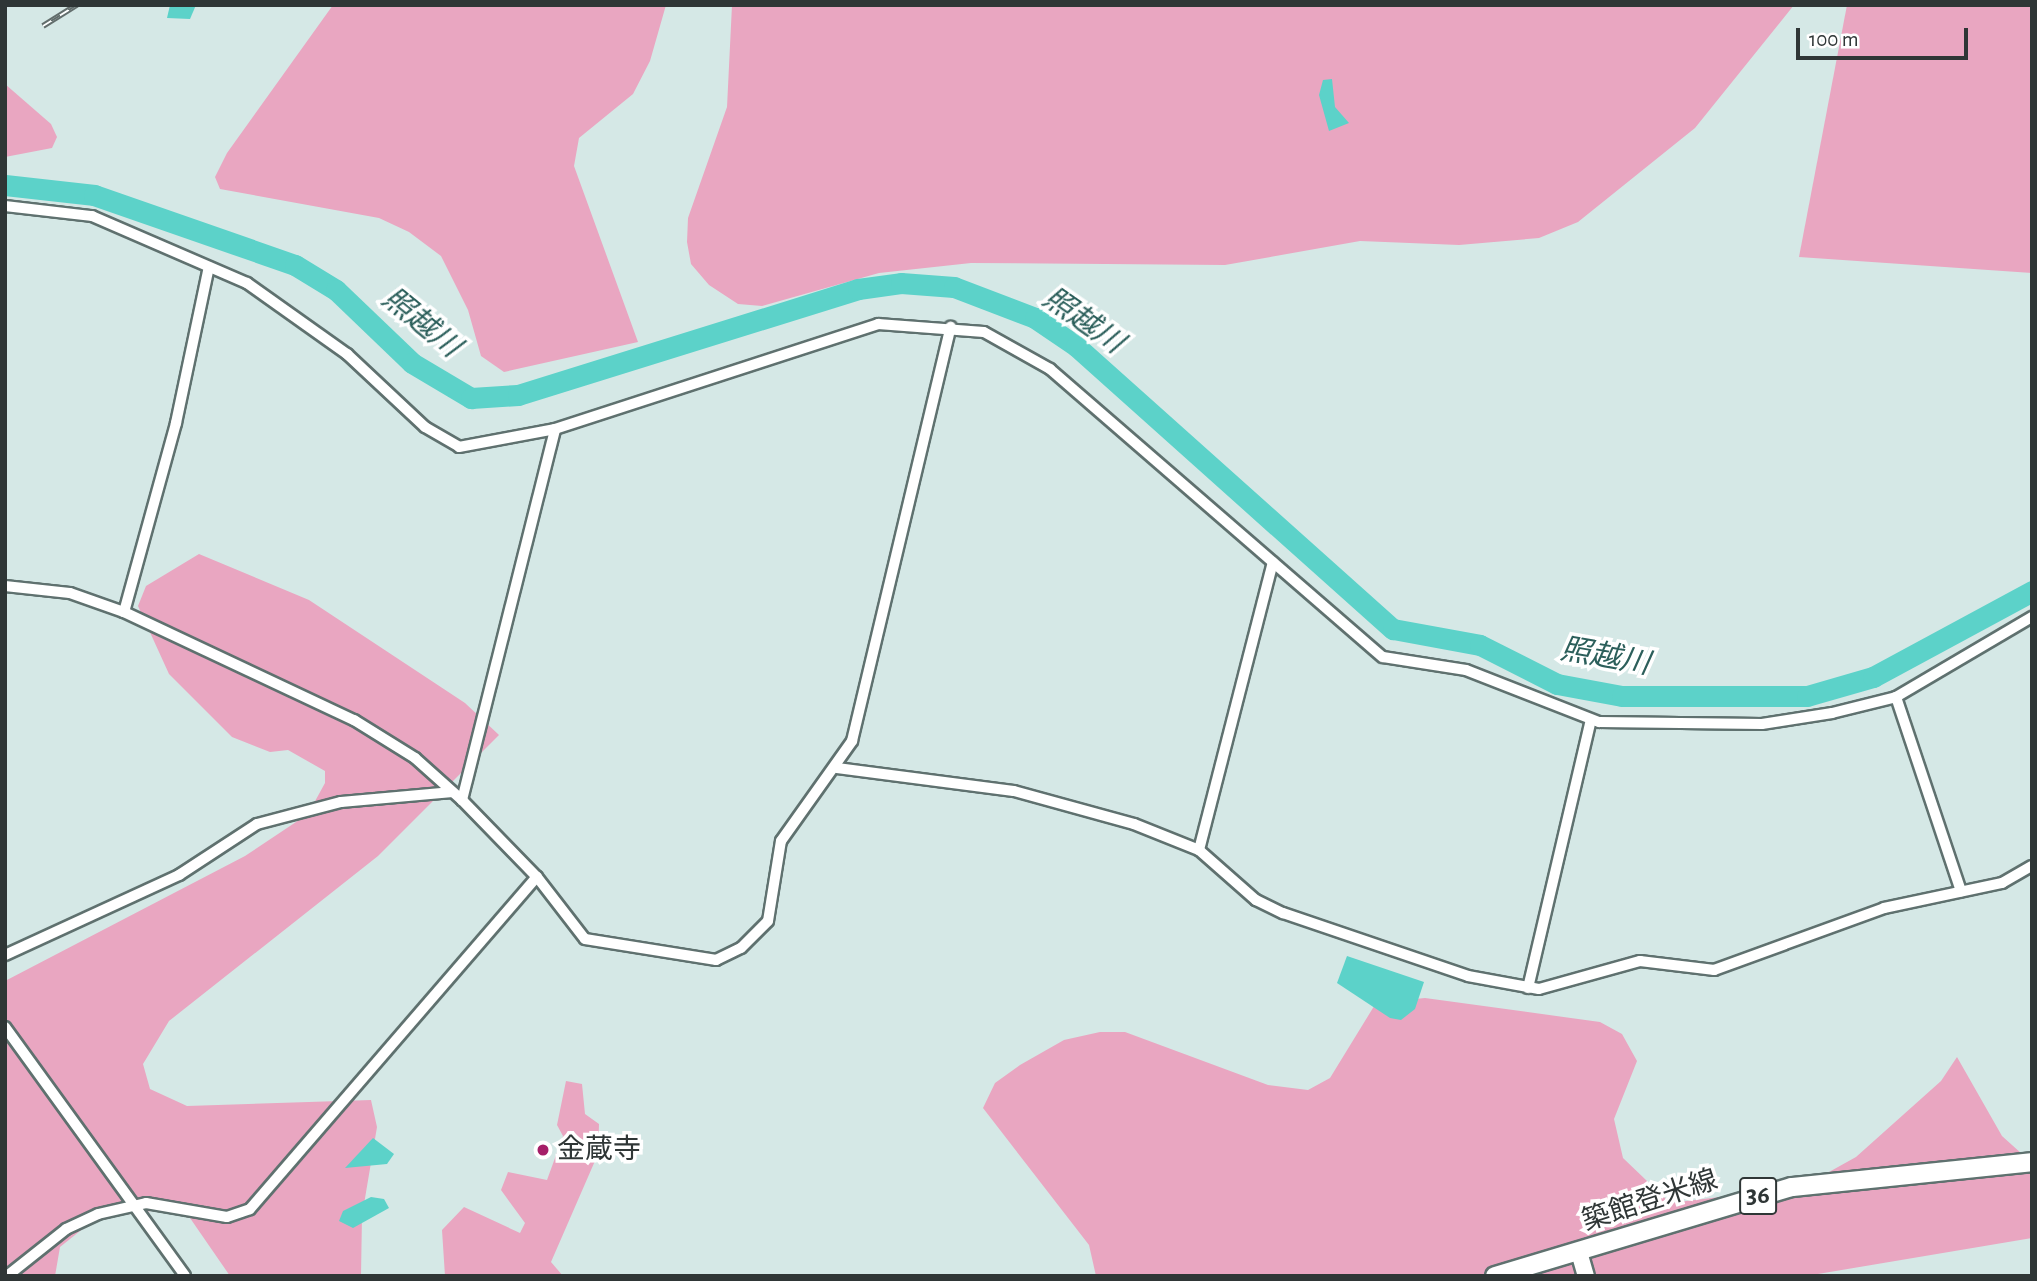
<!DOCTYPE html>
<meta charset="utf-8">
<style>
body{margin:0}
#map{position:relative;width:2037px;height:1281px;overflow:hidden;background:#d5e8e6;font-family:"Alegreya Sans","Noto Sans JP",sans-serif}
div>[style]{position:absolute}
.green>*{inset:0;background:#e9a6c1}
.water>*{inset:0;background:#5cd2c9}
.river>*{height:21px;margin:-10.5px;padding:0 10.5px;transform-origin:10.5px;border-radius:10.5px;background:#5cd2c9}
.roads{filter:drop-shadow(2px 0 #5f716f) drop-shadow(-2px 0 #5f716f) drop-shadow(0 2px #5f716f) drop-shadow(0 -2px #5f716f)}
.street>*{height:10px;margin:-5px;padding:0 5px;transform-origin:5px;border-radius:5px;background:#fff}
.secondary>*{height:16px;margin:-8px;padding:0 8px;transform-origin:8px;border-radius:8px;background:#fff}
.primary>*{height:18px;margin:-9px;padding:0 9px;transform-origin:9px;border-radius:9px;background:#fff}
.rail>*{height:6px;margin-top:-3px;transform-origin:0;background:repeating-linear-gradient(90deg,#fff 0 10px,#626d6c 0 20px);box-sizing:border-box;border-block:2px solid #626d6c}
.dots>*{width:19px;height:19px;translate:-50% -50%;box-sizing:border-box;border:4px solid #fff;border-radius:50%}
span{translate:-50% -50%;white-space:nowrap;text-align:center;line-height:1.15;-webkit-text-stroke:7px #fff;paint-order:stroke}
.shield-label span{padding:2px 5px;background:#fff;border:2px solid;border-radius:5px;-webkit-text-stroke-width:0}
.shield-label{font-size:26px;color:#2f3636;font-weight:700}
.poi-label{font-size:28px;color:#2f3636}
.left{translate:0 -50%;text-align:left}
.street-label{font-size:28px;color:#2f3636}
.water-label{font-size:30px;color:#2c5f5b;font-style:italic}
.frame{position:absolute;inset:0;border:7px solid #2f3636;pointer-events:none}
.scale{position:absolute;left:1796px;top:28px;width:172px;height:32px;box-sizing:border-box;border:4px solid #2f3636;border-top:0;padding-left:9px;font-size:21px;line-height:24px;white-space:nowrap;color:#2f3636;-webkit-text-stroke:5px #fff;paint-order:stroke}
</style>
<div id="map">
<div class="green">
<i style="clip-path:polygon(333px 5px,666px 5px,650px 61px,633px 94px,579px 138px,574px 166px,638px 342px,504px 372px,481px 356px,468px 310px,441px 256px,409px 232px,379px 218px,220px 189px,215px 177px,227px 153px)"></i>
<i style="clip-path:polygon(732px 5px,1794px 5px,1695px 128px,1578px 222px,1539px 238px,1459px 245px,1360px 241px,1225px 265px,971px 263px,879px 273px,762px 306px,738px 304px,709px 285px,691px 264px,687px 242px,688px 218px,727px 107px)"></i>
<i style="clip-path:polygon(1847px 5px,2032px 5px,2032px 273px,1799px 257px)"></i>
<i style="clip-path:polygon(5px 84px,51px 124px,57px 137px,52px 148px,5px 157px)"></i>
<i style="clip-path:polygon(199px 554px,309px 600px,465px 703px,499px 735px,378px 856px,169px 1021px,143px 1064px,150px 1089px,187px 1106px,371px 1100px,377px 1127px,362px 1216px,361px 1276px,230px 1276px,190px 1218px,159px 1210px,95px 1219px,60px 1247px,55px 1276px,5px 1276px,5px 981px,245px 856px,308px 814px,325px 783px,325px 771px,288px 750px,270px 752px,232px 737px,169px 674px,138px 606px,146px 586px)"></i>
<i style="clip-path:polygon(1425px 998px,1600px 1022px,1622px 1034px,1637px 1061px,1614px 1119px,1623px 1158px,1670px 1203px,1802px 1187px,1856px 1157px,1941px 1081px,1957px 1057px,2002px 1136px,2032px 1163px,2032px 1238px,1806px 1276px,1096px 1276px,1089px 1245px,983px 1108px,995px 1083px,1020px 1065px,1064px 1040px,1100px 1032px,1125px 1032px,1268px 1085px,1308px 1090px,1330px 1078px,1376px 1003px)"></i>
<i style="clip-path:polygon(566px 1081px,582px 1084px,585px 1114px,599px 1124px,598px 1154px,551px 1262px,563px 1276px,445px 1276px,442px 1230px,464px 1207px,520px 1233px,525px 1223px,501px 1190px,508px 1172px,547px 1180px,563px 1136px,557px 1125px)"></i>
</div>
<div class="water">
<i style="clip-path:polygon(170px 5px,196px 5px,190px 19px,167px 18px)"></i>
<i style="clip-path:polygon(1332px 79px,1335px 107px,1349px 123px,1329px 131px,1319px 95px,1323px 80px)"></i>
<i style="clip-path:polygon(1347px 956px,1424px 982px,1415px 1009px,1401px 1020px,1390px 1018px,1337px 983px)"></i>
<i style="clip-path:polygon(373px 1138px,394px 1154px,387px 1164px,345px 1168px)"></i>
<i style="clip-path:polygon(371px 1197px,384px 1199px,389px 1208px,353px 1228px,339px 1221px,343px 1211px)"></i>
</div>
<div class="river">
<i style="left:5px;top:185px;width:90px;rotate:6.4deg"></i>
<i style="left:94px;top:195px;width:213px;rotate:19.2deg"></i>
<i style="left:295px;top:265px;width:48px;rotate:31.4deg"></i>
<i style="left:336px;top:290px;width:105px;rotate:43.8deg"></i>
<i style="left:412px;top:363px;width:69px;rotate:30.7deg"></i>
<i style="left:471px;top:398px;width:47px;rotate:-3.7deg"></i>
<i style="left:518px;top:395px;width:356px;rotate:-17.3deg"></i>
<i style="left:858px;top:289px;width:43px;rotate:-7.9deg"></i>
<i style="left:901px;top:283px;width:53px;rotate:4.3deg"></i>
<i style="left:954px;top:287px;width:87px;rotate:20.9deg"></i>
<i style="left:1035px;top:318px;width:50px;rotate:34.3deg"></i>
<i style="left:1076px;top:346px;width:425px;rotate:41.8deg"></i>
<i style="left:1393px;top:629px;width:88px;rotate:10.4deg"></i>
<i style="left:1480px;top:645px;width:86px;rotate:26.9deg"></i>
<i style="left:1557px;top:684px;width:66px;rotate:10.5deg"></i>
<i style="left:1622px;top:696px;width:185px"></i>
<i style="left:1807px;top:696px;width:69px;rotate:-16.1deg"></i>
<i style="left:1873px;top:677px;width:181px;rotate:-28.4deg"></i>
</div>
<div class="roads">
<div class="street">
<i style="left:5px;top:206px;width:88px;rotate:6.6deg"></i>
<i style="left:92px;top:216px;width:169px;rotate:23.4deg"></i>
<i style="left:247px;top:283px;width:123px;rotate:35.4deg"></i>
<i style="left:347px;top:354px;width:107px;rotate:43.1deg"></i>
<i style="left:425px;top:427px;width:39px;rotate:30deg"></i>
<i style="left:459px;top:447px;width:98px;rotate:-10.6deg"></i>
<i style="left:555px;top:429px;width:340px;rotate:-18deg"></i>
<i style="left:878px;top:324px;width:106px;rotate:4.3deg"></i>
<i style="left:984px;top:332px;width:76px;rotate:29.3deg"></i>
<i style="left:1050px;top:369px;width:440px;rotate:40.9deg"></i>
<i style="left:1383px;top:657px;width:84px;rotate:8.9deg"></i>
<i style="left:1466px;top:670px;width:143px;rotate:21.4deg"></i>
<i style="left:1599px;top:722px;width:163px;rotate:0.7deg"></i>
<i style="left:1762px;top:724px;width:71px;rotate:-8.9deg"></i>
<i style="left:1832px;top:713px;width:66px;rotate:-14deg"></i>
<i style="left:1896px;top:697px;width:158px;rotate:-30.5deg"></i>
<i style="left:5px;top:586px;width:65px;rotate:6.1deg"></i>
<i style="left:70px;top:593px;width:57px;rotate:19.4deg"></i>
<i style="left:124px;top:612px;width:254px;rotate:25.2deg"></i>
<i style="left:354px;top:720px;width:72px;rotate:31.9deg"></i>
<i style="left:415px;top:758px;width:63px;rotate:41.8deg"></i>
<i style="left:462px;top:800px;width:107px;rotate:45.8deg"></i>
<i style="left:537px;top:877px;width:78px;rotate:52.3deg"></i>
<i style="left:585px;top:939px;width:133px;rotate:9.1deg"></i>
<i style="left:716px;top:960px;width:28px;rotate:-26deg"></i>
<i style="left:741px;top:948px;width:38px;rotate:-45deg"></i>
<i style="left:768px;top:921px;width:81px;rotate:-80.8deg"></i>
<i style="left:781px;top:841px;width:123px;rotate:-54.6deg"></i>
<i style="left:852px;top:741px;width:426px;rotate:-76.6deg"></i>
<i style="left:124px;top:612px;width:196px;rotate:-74.6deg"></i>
<i style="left:176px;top:423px;width:159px;rotate:-78.1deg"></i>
<i style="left:1896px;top:697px;width:205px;rotate:71.5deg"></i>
<i style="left:837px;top:768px;width:178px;rotate:7.4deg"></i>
<i style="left:1014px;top:791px;width:124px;rotate:15.4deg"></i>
<i style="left:1134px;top:824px;width:70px;rotate:21.8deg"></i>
<i style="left:1199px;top:850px;width:76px;rotate:41.3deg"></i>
<i style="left:1256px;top:900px;width:30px;rotate:26deg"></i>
<i style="left:1283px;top:913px;width:195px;rotate:18.8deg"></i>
<i style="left:1468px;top:976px;width:72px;rotate:10.4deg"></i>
<i style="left:1539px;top:989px;width:105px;rotate:-15.5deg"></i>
<i style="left:1640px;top:961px;width:75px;rotate:6.9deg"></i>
<i style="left:1714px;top:970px;width:181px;rotate:-20deg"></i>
<i style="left:1884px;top:908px;width:121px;rotate:-12deg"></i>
<i style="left:2002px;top:883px;width:34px;rotate:-30deg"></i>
<i style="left:462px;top:800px;width:382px;rotate:-75.9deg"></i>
<i style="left:1199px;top:850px;width:297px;rotate:-75.6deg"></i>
<i style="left:5px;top:955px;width:192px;rotate:-24.7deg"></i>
<i style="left:179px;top:875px;width:93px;rotate:-33.2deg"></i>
<i style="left:257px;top:824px;width:87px;rotate:-14.7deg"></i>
<i style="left:341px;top:802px;width:112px;rotate:-5.1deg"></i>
<i style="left:1528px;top:988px;width:275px;rotate:-76.8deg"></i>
<i style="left:5px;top:1027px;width:307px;rotate:54.1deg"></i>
<i style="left:7px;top:1276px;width:75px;rotate:-38.5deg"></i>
<i style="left:66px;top:1229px;width:35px;rotate:-25deg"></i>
<i style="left:98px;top:1214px;width:49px;rotate:-12.9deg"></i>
<i style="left:146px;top:1203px;width:82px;rotate:9.8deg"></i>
<i style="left:227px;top:1217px;width:24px;rotate:-19deg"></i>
<i style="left:250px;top:1209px;width:439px;rotate:-49.2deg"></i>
</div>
<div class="secondary">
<i style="left:1579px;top:1252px;width:25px;rotate:74deg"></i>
</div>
<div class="primary">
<i style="left:1495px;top:1276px;width:310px;rotate:-16.7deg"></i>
<i style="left:1792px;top:1187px;width:241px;rotate:-5.9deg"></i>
</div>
</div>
<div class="rail">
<i style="left:43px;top:26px;width:40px;rotate:-32deg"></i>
</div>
<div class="dots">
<i style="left:543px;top:1150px;background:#a51e68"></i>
</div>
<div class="shield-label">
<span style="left:1758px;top:1196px">36</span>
</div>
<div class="poi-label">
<span class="left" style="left:557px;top:1150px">金蔵寺</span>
</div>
<div class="street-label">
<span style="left:1650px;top:1201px;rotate:-18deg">築館登米線</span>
</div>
<div class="water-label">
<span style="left:1083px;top:321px;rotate:35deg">照越川</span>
<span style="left:421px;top:323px;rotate:39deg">照越川</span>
<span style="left:1605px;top:657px;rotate:10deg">照越川</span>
</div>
<div class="frame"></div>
<div class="scale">100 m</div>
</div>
